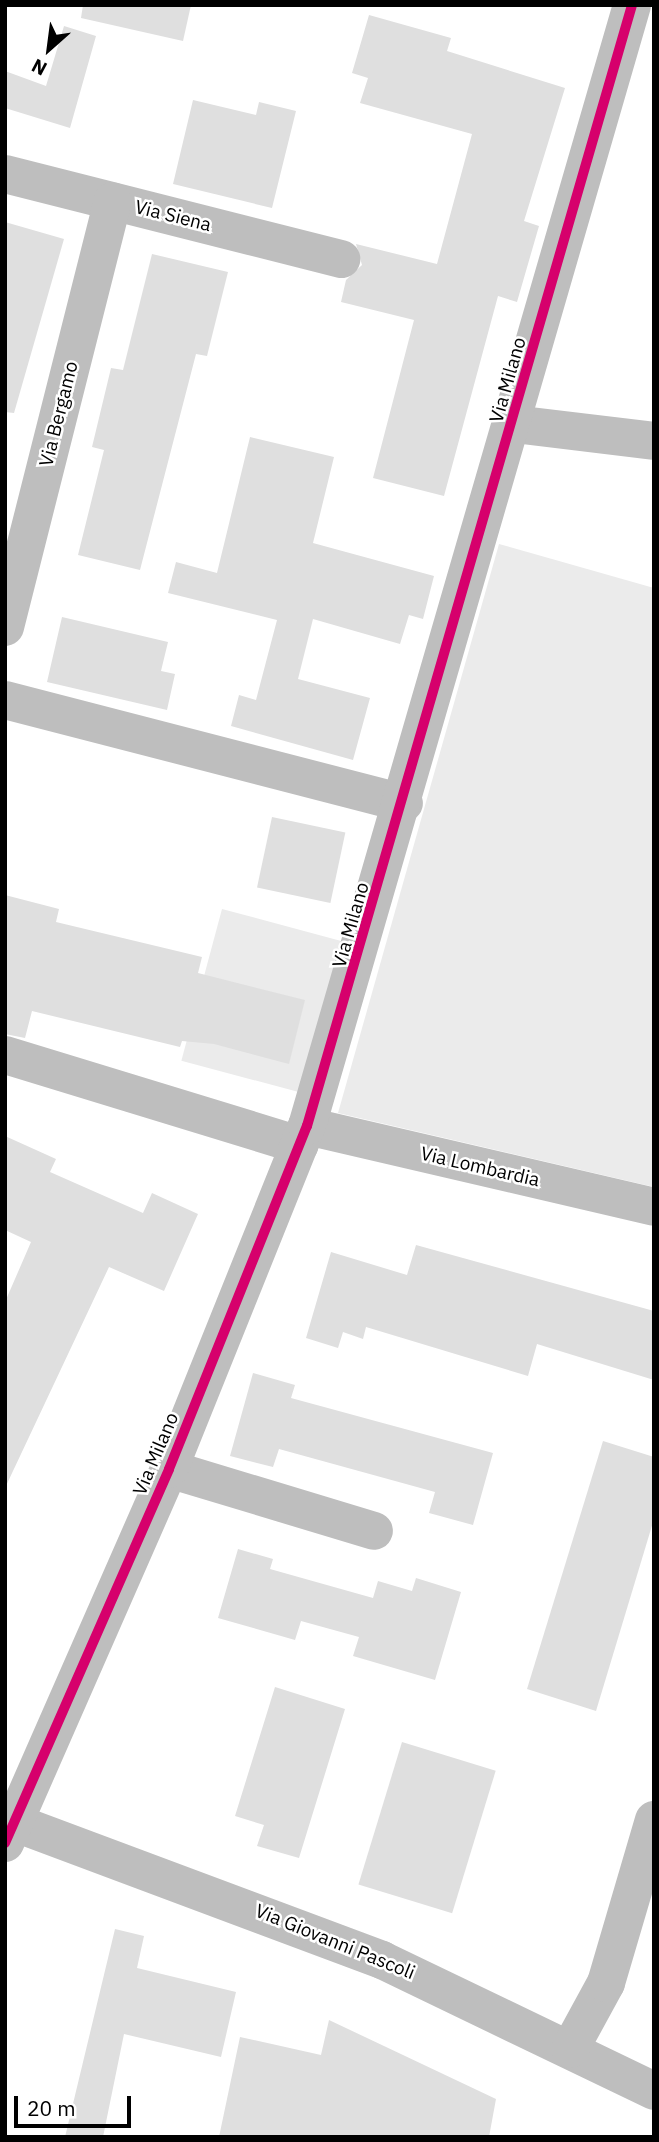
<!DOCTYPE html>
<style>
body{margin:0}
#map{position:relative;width:659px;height:2142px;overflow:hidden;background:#fff;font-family:"IBM Plex Sans",sans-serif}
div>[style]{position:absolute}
.green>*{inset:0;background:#ebebeb;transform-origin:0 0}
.building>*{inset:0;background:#dfdfdf;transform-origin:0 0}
.minor>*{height:38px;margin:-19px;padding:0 19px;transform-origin:19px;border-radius:19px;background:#bebebe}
.cycleway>*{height:10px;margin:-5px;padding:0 5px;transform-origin:5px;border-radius:5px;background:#d6006c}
span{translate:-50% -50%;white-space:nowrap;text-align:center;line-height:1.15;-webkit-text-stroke:5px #fff;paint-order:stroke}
.street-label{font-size:19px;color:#000}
.frame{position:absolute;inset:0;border:7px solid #000;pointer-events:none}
.north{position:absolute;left:14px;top:14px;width:70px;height:70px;-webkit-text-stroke:5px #fff;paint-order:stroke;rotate:208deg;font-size:19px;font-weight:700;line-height:28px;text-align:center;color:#000}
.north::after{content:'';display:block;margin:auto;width:24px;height:32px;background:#000;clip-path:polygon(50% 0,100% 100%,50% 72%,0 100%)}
.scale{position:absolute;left:14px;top:2096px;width:117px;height:32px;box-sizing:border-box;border:4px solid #000;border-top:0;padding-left:9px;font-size:21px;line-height:24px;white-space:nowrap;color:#000;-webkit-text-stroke:5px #fff;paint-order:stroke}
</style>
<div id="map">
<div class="green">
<i style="clip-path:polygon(499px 544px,654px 588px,654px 1187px,338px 1113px)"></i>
<i style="left:222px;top:909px;width:131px;height:157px;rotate:15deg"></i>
</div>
<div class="building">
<i style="clip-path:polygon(83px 5px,191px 5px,183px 41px,81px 18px)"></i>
<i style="clip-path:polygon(369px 15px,451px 38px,447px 51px,565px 88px,524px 221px,539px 226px,517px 302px,498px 296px,444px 496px,373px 478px,414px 320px,341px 302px,346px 280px,362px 265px,356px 244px,437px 264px,472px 134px,360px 103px,368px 78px,352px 73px)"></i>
<i style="clip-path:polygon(64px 26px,96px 36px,70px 128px,5px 108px,5px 71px,46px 86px)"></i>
<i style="clip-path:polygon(193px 100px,256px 115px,259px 102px,296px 111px,272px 208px,173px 184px)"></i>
<i style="clip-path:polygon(5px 222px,64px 239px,14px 413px,5px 412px)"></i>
<i style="clip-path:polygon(152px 254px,228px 272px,207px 356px,196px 354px,140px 570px,78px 555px,104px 450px,92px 447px,111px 368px,123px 370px)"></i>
<i style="clip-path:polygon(250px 437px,334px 457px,313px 543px,434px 576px,423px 619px,409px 615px,400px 644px,313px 619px,298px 679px,370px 698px,353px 760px,231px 726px,239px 695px,256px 700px,277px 620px,168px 593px,176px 562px,217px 573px)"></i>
<i style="clip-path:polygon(62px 617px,168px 642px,161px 671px,175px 674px,167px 710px,47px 682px)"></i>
<i style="left:272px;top:817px;width:75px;height:72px;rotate:12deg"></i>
<i style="clip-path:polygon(5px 895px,59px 909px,56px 922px,202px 957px,198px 973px,305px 1000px,289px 1064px,214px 1044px,182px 1041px,180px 1047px,32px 1011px,25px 1038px,5px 1034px)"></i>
<i style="clip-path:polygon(5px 1136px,56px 1159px,50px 1172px,143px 1213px,152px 1193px,198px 1214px,164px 1291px,109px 1267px,5px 1488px,5px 1302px,31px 1242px,5px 1230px)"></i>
<i style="clip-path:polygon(416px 1245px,654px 1311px,654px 1380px,537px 1344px,528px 1376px,366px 1327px,363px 1339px,343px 1332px,338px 1348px,306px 1338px,331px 1252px,407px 1275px)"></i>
<i style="clip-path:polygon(253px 1373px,295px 1385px,291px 1398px,493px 1453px,473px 1525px,429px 1513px,435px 1492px,279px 1449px,273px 1467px,230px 1456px)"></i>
<i style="clip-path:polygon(603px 1441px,654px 1457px,654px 1519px,596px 1711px,527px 1689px)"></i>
<i style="clip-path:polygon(238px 1549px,273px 1559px,270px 1569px,373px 1598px,378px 1581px,412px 1591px,416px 1578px,461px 1592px,435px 1680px,353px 1656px,359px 1637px,301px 1621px,295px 1640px,218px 1618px)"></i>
<i style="clip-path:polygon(275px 1687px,345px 1709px,299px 1858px,257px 1846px,264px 1825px,235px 1816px)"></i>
<i style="left:402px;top:1742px;width:98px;height:149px;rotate:17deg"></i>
<i style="clip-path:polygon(115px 1929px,144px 1936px,137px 1968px,236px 1992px,221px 2057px,124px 2034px,103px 2137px,65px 2137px)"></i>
<i style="clip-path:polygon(329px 2020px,496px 2099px,489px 2137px,219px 2137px,240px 2037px,321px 2055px)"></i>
</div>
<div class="minor">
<i style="left:5px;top:174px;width:347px;rotate:14.2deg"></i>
<i style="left:514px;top:424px;width:141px;rotate:6.9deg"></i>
<i style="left:5px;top:627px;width:439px;rotate:-75.8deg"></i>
<i style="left:5px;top:700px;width:412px;rotate:14.5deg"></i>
<i style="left:5px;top:1055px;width:308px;rotate:17deg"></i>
<i style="left:307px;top:1126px;width:356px;rotate:13.1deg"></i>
<i style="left:169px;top:1469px;width:214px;rotate:16.8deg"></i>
<i style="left:5px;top:1819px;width:403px;rotate:20.5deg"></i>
<i style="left:382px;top:1960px;width:302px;rotate:25.7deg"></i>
<i style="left:5px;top:1843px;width:408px;rotate:-66.3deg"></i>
<i style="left:169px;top:1469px;width:370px;rotate:-68.1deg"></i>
<i style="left:307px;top:1126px;width:1167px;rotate:-73.83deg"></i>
<i style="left:570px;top:2049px;width:75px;rotate:-61.4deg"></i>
<i style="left:606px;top:1983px;width:170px;rotate:-73.6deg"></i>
</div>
<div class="cycleway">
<i style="left:5px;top:1843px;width:408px;rotate:-66.3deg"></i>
<i style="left:169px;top:1469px;width:370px;rotate:-68.1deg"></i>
<i style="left:307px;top:1126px;width:1167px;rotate:-73.83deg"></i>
</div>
<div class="street-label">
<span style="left:173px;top:216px;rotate:14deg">Via Siena</span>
<span style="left:508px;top:380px;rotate:-74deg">Via Milano</span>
<span style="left:59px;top:414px;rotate:-76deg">Via Bergamo</span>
<span style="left:351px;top:925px;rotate:-74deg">Via Milano</span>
<span style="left:480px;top:1167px;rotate:13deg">Via Lombardia</span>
<span style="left:156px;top:1454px;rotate:-67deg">Via Milano</span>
<span style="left:335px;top:1942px;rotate:22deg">Via Giovanni Pascoli</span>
</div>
<div class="frame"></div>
<div class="north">N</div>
<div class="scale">20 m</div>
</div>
